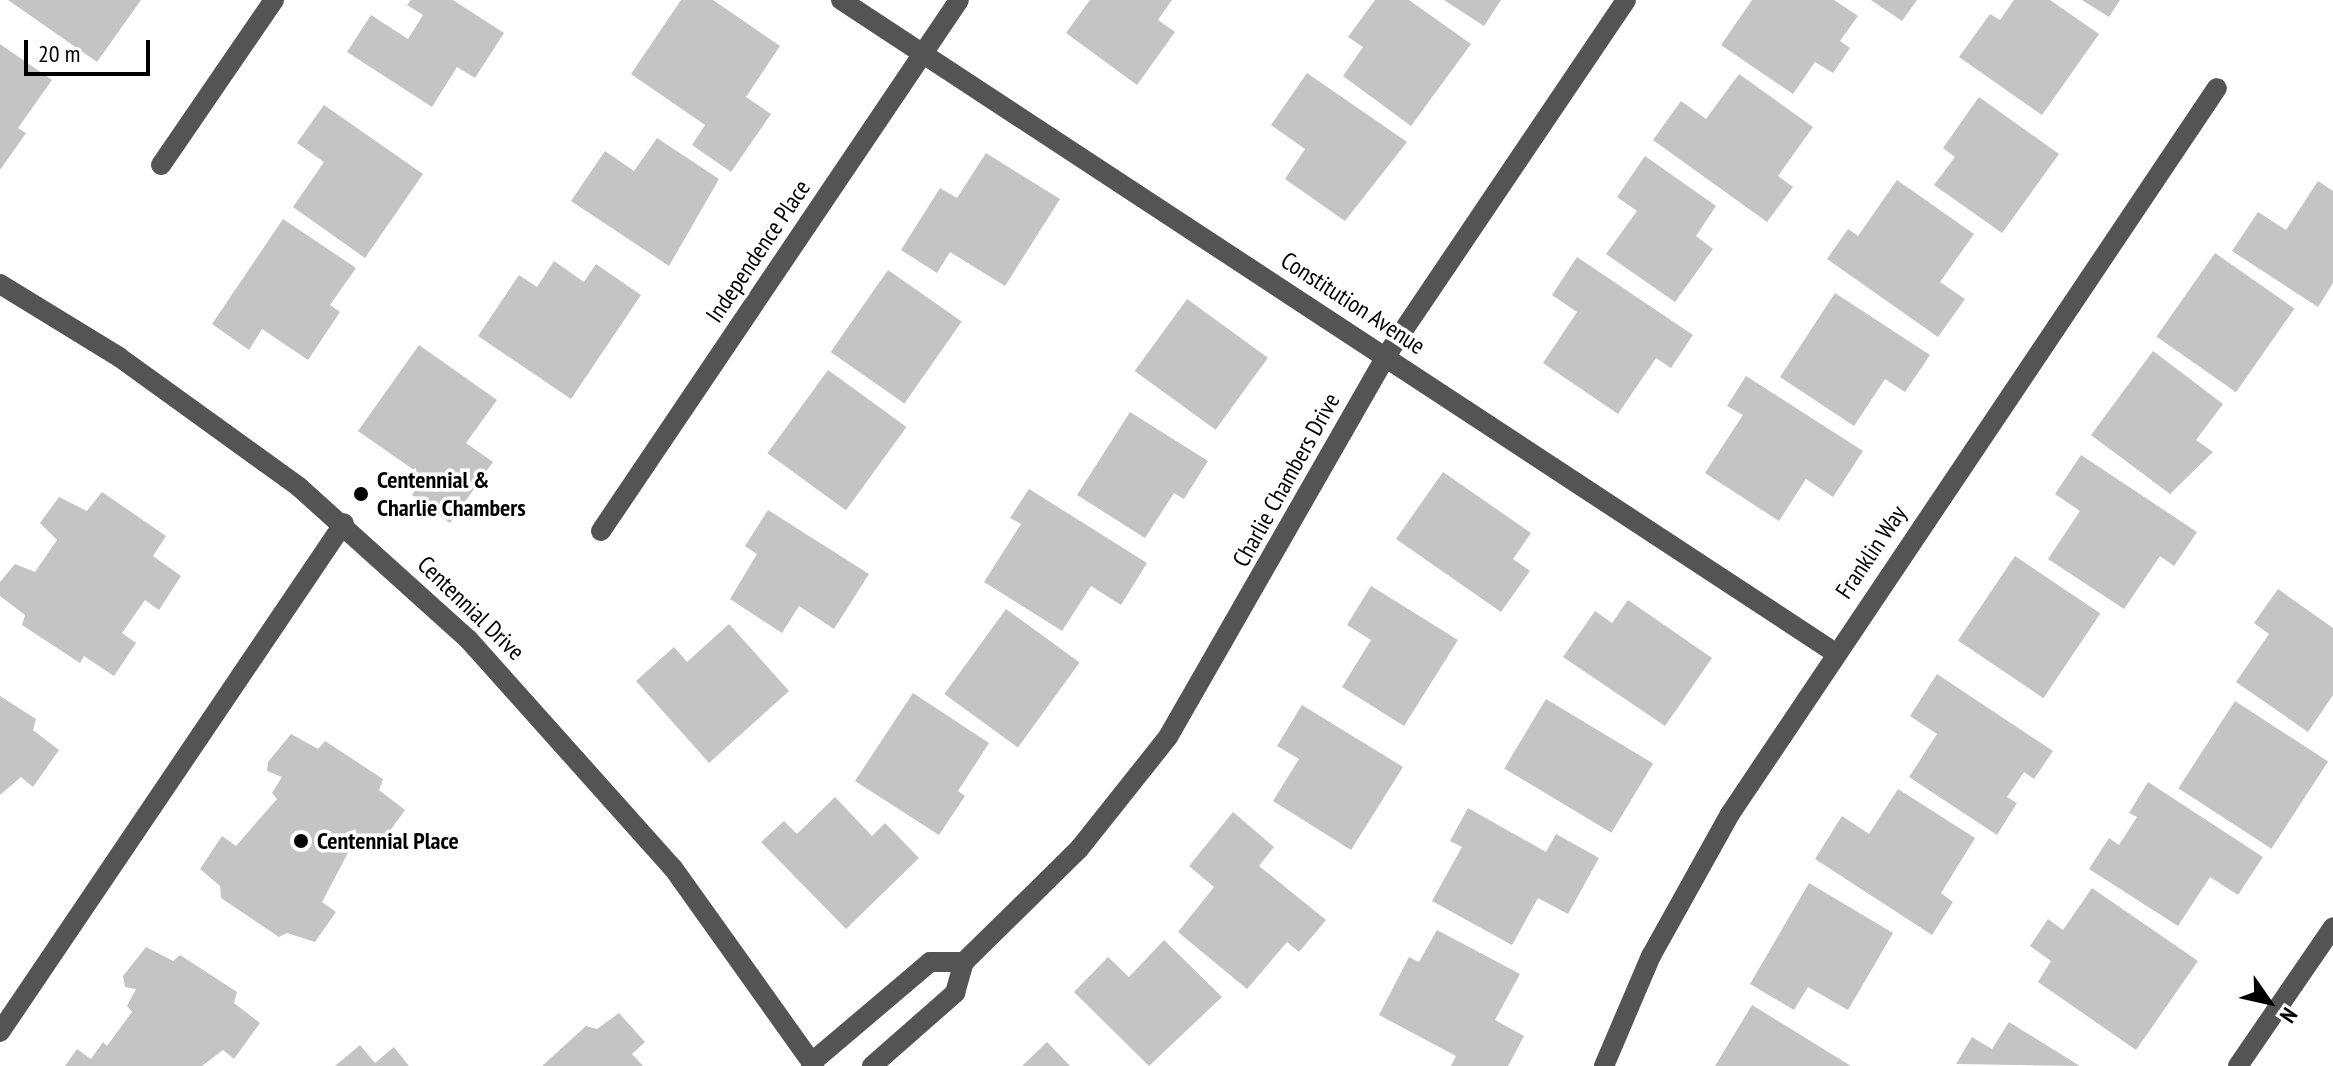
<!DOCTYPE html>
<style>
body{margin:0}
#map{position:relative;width:2333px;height:1066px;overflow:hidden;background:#fff;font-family:"PT Sans Narrow",sans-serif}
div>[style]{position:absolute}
.building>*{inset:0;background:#c4c4c4;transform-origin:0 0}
.minor>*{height:20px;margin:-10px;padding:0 10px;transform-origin:10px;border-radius:10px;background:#545454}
.dots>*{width:22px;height:22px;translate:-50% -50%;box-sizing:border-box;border:4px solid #fff;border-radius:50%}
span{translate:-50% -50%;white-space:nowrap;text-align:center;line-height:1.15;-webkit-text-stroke:7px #fff;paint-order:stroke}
.street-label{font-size:24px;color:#000}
.poi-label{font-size:24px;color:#000;font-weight:700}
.left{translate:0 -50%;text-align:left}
.north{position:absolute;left:2229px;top:962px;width:80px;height:80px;-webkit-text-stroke:6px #fff;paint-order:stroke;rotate:124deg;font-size:22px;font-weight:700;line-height:32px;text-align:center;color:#000}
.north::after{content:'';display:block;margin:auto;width:28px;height:36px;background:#000;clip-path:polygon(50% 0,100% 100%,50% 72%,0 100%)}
.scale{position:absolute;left:24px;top:40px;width:126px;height:36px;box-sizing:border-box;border:4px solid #000;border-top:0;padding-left:10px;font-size:24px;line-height:28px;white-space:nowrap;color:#000;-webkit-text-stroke:6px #fff;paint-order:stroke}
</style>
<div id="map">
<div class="building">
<i style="clip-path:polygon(8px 0,141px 0,97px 62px)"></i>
<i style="clip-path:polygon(411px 0,453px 0,504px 33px,475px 78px,457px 67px,432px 107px,347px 52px,371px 15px,408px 39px,423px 15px,407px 5px)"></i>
<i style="clip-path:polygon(681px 0,713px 0,780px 46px,746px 97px,771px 114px,731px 172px,692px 145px,705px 125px,631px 74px)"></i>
<i style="clip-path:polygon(1090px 0,1172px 0,1158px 20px,1175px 32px,1137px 85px,1066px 33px)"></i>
<i style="clip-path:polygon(1375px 0,1409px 0,1471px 44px,1411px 126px,1343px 76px,1363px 47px,1348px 37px)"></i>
<i style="clip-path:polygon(1444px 0,1501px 0,1484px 26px)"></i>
<i style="clip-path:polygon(1752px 0,1834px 0,1858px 16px,1840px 41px,1850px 48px,1833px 73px,1815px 62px,1793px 94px,1721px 45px)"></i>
<i style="clip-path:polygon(1871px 0,1917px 0,1902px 21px)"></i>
<i style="clip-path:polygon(2014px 0,2050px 0,2099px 34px,2042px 115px,1959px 57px,1990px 14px,2000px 20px)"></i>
<i style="clip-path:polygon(2082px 0,2120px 0,2109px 17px)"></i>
<i style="clip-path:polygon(0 44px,52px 80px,18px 128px,26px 133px,0 170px)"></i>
<i style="clip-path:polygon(1307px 73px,1407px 142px,1345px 221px,1285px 179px,1305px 149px,1271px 125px)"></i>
<i style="clip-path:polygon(1739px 74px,1813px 127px,1778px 176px,1793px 187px,1767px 222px,1653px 140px,1681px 101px,1706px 119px)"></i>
<i style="clip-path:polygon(1979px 97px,2059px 154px,2002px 233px,1934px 185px,1955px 157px,1943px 148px)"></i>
<i style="clip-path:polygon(324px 105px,423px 174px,365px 258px,293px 207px,324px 162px,297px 143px)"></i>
<i style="clip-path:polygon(657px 138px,719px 179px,669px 266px,571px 201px,605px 151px,634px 171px)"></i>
<i style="clip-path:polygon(986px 153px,1060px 199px,1005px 286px,950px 252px,937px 273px,901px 250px,940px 188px,957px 198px)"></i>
<i style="clip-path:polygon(1645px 156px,1716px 206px,1696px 236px,1713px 249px,1675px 302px,1606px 254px,1637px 211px,1617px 197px)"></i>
<i style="clip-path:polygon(1897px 180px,1974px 234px,1940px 282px,1965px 299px,1938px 337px,1827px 259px,1848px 229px,1858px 236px)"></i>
<i style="clip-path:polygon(2318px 181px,2333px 191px,2333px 283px,2318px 307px,2232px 251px,2258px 212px,2286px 230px)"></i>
<i style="clip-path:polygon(283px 219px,356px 268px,330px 305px,340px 312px,308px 360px,262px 329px,249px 350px,212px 324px)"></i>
<i style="left:2215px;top:253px;width:97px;height:102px;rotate:35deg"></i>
<i style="clip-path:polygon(1577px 257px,1693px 335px,1671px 368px,1656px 358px,1618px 414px,1543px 363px,1577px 312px,1552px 295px)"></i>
<i style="clip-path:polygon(554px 261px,584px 282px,596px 264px,641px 295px,571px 399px,478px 336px,519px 275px,537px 287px)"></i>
<i style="left:888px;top:270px;width:90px;height:100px;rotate:35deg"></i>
<i style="clip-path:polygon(1835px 293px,1930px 355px,1905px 392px,1885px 379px,1854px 426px,1780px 377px)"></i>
<i style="left:1187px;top:299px;width:100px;height:89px;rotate:36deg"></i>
<i style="clip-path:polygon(419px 345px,497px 400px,466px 443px,493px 462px,450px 523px,412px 495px,424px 477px,358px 431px)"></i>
<i style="clip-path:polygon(2153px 351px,2223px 404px,2196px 440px,2213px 452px,2170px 494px,2091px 435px)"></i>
<i style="left:828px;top:370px;width:97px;height:103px;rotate:36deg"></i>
<i style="clip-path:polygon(1746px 376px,1863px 451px,1833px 497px,1806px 479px,1779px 521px,1705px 473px,1743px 415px,1727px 406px)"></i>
<i style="clip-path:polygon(1130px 412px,1208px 461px,1184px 499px,1174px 493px,1145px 538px,1077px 495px)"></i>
<i style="clip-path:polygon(2081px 455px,2197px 532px,2174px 566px,2160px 556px,2124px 609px,2048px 559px,2080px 511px,2055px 494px)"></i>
<i style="clip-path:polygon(1443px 472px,1531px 533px,1513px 559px,1530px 571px,1501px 612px,1396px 539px)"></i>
<i style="clip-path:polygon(1029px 489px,1147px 563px,1121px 605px,1091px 586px,1062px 631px,984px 582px,1021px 524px,1010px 518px)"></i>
<i style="clip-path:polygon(102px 492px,166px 536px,153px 556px,181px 576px,159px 610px,145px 600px,122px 633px,136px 643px,114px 676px,84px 656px,80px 663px,22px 625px,25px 615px,0 596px,0 582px,15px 564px,35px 572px,57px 540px,40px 523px,59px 497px,87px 511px)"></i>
<i style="clip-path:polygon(768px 510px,869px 574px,834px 629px,799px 606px,782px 633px,730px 599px,757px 554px,745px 546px)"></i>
<i style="left:2015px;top:556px;width:103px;height:102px;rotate:34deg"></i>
<i style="clip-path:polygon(1371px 586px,1458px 640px,1404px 726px,1342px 687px,1371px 640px,1347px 625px)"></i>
<i style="clip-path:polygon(2278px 589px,2333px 628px,2333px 695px,2308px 732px,2236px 682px,2269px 634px,2254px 623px)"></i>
<i style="clip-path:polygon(1628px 600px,1712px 658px,1665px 726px,1563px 657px,1595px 611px,1612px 623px)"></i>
<i style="left:1006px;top:609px;width:91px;height:105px;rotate:36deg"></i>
<i style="clip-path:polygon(729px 624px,789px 691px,709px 763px,636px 681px,674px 647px,687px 662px)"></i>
<i style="clip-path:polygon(1937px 674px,2053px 751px,2034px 779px,2024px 772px,2007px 797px,2017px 803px,1997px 835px,1909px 777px,1937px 734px,1910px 716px)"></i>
<i style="clip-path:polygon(913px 693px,989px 743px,958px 791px,965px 796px,939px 835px,855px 781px)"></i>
<i style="clip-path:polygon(0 696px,36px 719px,33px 730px,59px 750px,33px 787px,21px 777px,0 795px)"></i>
<i style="left:1546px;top:699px;width:125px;height:81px;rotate:31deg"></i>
<i style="left:2235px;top:701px;width:111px;height:104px;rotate:33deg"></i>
<i style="clip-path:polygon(1302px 705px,1403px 767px,1351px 850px,1273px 801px,1299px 759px,1277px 746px)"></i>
<i style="clip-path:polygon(291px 734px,318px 749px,325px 741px,383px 779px,379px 790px,405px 810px,379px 846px,367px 836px,354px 852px,350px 849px,322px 902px,336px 912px,315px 942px,287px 933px,279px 937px,221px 898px,220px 886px,200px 869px,222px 836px,236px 846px,277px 799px,272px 793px,282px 777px,267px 771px,268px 762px)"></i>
<i style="clip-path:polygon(2148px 782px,2263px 857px,2238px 895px,2210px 877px,2178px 926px,2089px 869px,2109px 838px,2119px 845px,2137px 817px,2129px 813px)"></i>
<i style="clip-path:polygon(1898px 789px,1975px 838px,1941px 893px,1953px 902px,1932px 935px,1815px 859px,1842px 816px,1869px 834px)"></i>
<i style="clip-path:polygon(835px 797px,872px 836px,885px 823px,919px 858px,846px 929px,761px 842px,784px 821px,797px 834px)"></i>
<i style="clip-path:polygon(1468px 808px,1546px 852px,1556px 834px,1599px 858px,1568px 914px,1538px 898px,1512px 945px,1432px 901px,1462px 847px,1450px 841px)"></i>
<i style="clip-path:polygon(1233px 812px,1274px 847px,1259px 866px,1326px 920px,1299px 952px,1287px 942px,1247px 989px,1178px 932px,1214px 887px,1189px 866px)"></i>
<i style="clip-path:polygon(1809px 883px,1893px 933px,1848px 1010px,1808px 987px,1794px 1010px,1750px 984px)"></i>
<i style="clip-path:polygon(2092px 888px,2198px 961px,2136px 1050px,2038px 982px,2051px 961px,2030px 946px,2048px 919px,2063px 930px)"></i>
<i style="clip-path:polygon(1437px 930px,1520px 974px,1495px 1020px,1524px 1036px,1508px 1066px,1451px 1066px,1456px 1056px,1379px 1015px,1409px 957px,1419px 962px)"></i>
<i style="clip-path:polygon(1164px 940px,1222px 997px,1149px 1066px,1074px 992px,1108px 957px,1129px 977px)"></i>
<i style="clip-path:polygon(146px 947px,173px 961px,180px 955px,237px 992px,234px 1003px,260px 1023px,234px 1059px,223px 1050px,202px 1066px,65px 1066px,77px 1049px,91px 1059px,103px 1042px,107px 1046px,132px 1012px,127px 1006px,136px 989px,125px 987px,123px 976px)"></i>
<i style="clip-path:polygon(1752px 1005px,1851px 1066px,1715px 1066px)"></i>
<i style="clip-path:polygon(619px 1013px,645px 1042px,632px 1054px,643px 1066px,542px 1066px,586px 1026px,597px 1029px)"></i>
<i style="clip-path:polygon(2009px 1022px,2080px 1066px,1956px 1064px,1972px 1037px,1992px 1049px)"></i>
<i style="clip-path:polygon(1047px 1042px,1070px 1066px,1022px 1066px)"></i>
<i style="clip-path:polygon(360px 1045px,375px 1063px,394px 1047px,409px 1066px,335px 1066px)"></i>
</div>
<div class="minor">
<i style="left:841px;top:0;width:1188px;rotate:33.29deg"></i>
<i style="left:161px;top:165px;width:200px;rotate:-55.6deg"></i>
<i style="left:0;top:284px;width:140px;rotate:31.5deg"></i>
<i style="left:119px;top:357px;width:222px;rotate:35.8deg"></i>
<i style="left:299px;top:487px;width:227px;rotate:42deg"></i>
<i style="left:468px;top:639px;width:307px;rotate:48.2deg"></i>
<i style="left:673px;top:868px;width:243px;rotate:54.5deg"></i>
<i style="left:601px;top:531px;width:640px;rotate:-56.01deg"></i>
<i style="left:0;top:1032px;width:614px;rotate:-55.95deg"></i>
<i style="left:811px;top:1063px;width:156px;rotate:-40.3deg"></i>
<i style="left:930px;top:962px;width:34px"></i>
<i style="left:872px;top:1066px;width:111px;rotate:-41.3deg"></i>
<i style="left:955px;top:993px;width:32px;rotate:-74deg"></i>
<i style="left:964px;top:962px;width:161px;rotate:-44.5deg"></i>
<i style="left:1079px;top:849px;width:143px;rotate:-51.5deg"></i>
<i style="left:1168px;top:737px;width:439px;rotate:-60.2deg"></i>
<i style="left:1386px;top:356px;width:429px;rotate:-56deg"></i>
<i style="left:1604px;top:1066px;width:120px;rotate:-66.9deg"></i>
<i style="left:1651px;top:956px;width:162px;rotate:-60.9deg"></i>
<i style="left:1730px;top:814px;width:874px;rotate:-56.15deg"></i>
<i style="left:2238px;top:1066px;width:168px;rotate:-55.6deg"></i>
</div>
<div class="dots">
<i style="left:361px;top:494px;background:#000"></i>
<i style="left:301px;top:841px;background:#000"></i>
</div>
<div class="street-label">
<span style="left:758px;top:251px;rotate:-56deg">Independence Place</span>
<span style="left:1353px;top:303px;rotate:33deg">Constitution Avenue</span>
<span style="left:1286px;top:480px;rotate:-61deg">Charlie Chambers Drive</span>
<span style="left:1871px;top:552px;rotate:-56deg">Franklin Way</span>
<span style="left:471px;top:608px;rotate:44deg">Centennial Drive</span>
</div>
<div class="poi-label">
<span class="left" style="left:377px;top:494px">Centennial &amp;<br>Charlie Chambers</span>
<span class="left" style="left:317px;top:841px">Centennial Place</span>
</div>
<div class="north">N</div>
<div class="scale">20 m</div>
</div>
